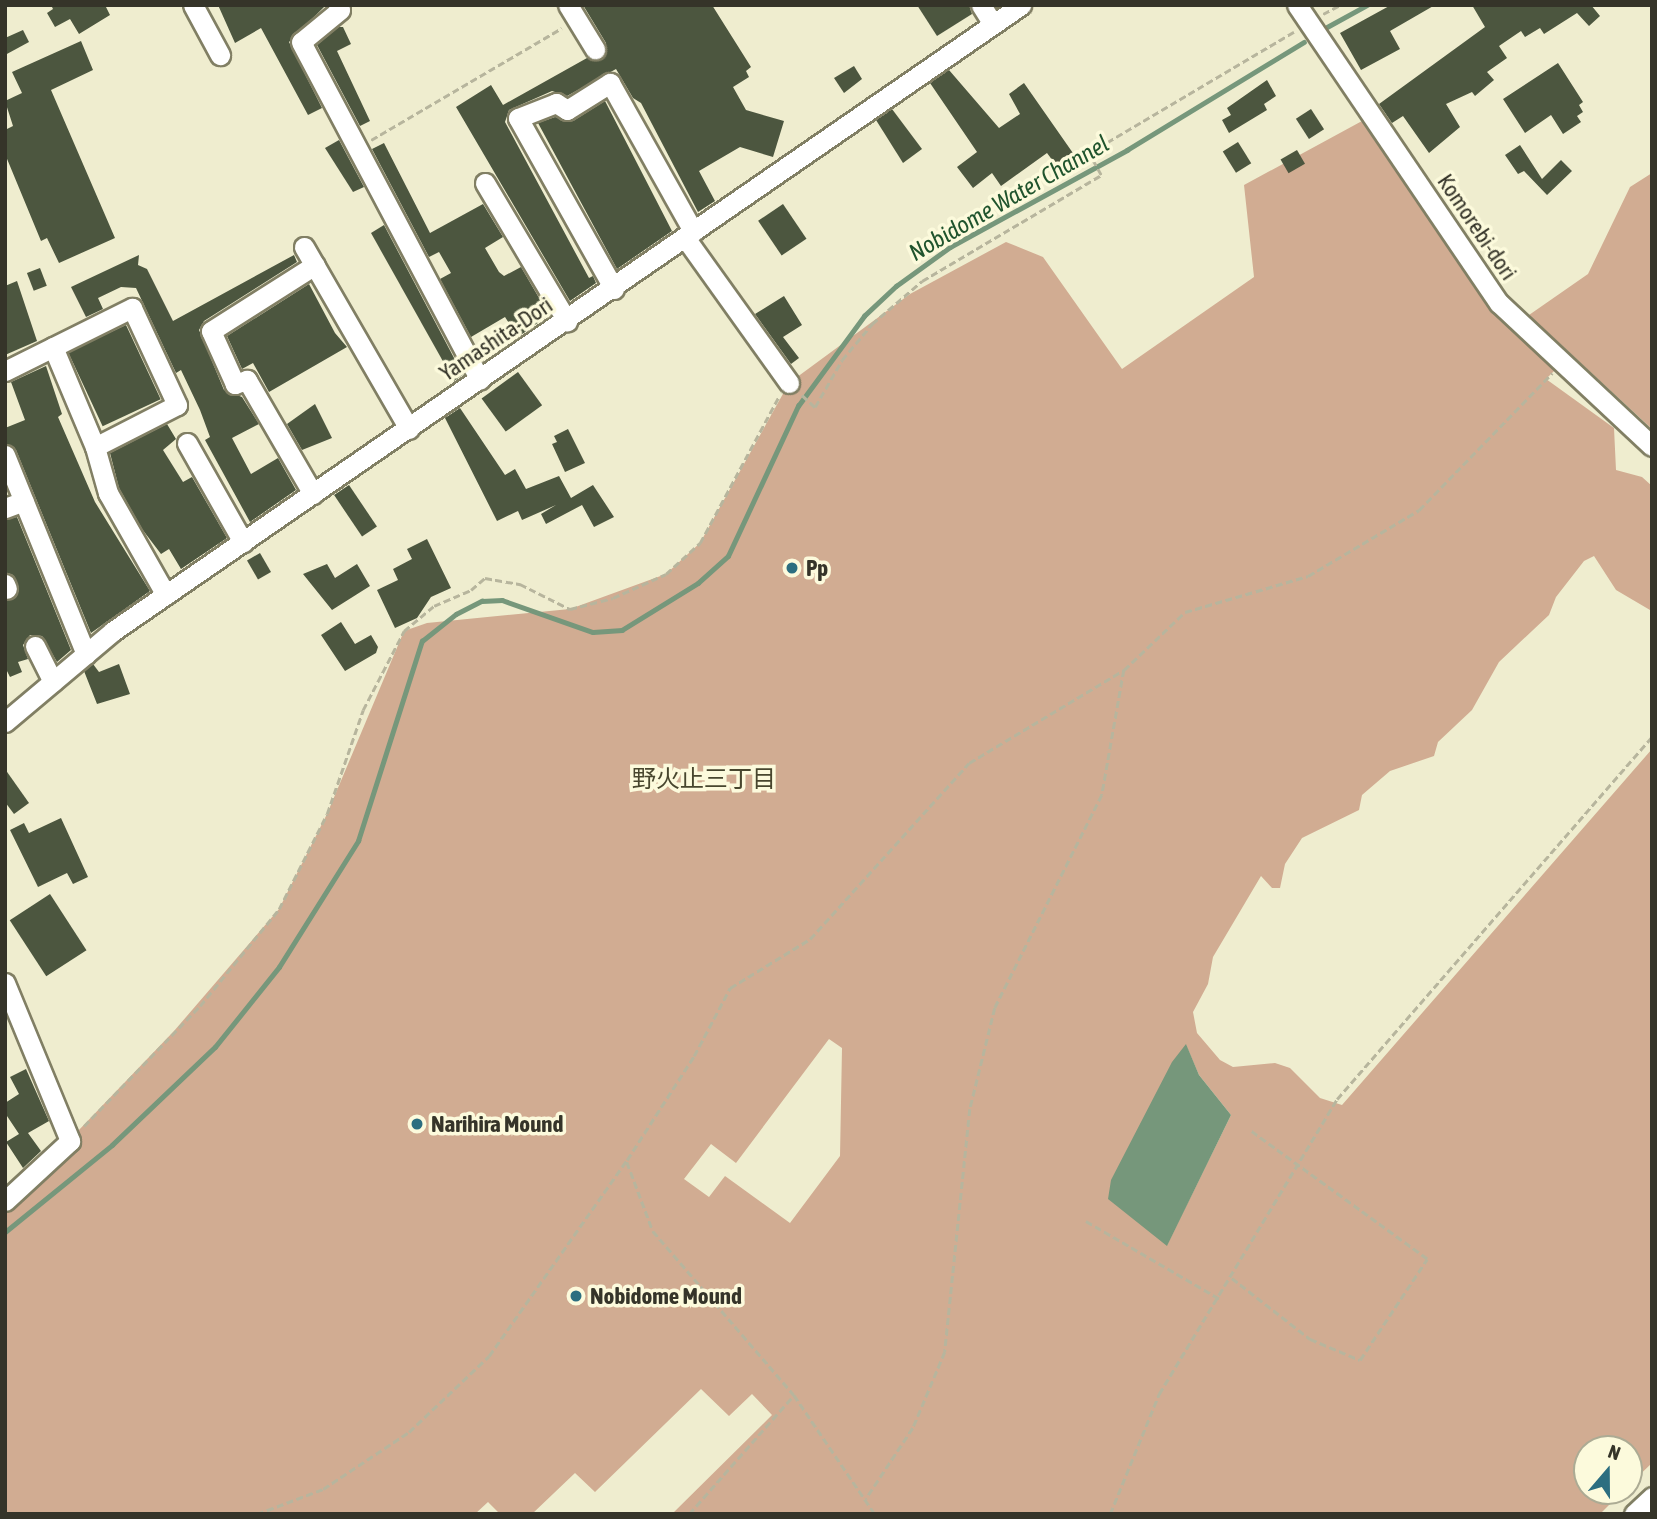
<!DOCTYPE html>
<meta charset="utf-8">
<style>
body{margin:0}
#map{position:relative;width:1657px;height:1519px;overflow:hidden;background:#efedcf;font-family:"Asap Condensed","Noto Sans JP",sans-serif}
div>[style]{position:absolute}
.forest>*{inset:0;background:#d1ac92}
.water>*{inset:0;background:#76977b}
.stream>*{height:4.5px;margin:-2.25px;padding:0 2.25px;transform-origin:2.25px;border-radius:2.25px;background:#76977b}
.building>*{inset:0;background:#4c563f;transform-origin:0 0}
.path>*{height:2.5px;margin-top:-1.25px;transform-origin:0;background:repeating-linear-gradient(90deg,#b7b59d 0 7px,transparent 0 10.5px)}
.roads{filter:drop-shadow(2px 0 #817f64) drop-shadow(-2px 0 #817f64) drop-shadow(0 2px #817f64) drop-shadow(0 -2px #817f64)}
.minor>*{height:19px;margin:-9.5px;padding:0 9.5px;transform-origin:9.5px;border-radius:9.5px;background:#fff}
.dots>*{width:19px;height:19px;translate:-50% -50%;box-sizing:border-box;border:4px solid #fcfadc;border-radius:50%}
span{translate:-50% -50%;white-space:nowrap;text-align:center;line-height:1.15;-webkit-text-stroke:7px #fcfadc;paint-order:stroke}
.street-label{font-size:23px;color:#353429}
.poi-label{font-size:23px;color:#353429;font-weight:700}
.left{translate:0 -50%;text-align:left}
.water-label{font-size:24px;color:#20542d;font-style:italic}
.neighbourhood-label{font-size:24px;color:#48462e}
.frame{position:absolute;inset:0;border:7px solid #353429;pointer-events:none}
.north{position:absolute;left:1573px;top:1435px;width:70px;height:70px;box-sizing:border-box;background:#fcfadc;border:2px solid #acab94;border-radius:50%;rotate:20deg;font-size:19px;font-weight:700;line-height:28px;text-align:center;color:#353429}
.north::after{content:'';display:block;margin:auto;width:24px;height:32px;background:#2c6e80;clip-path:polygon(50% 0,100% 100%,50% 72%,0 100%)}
</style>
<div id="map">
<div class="forest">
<i style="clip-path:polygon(evenodd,1362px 121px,1506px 320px,1557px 368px,1546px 379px,1614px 428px,1616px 470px,1642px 477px,1652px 486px,1652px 616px,1650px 610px,1616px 590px,1594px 556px,1584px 561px,1556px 597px,1549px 615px,1499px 662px,1472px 710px,1438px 742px,1434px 756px,1390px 771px,1362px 795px,1359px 810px,1302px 838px,1285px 864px,1280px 888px,1272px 888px,1261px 876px,1213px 957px,1208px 984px,1193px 1012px,1197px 1033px,1220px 1060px,1233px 1067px,1275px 1063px,1290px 1068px,1320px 1098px,1342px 1105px,1652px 749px,1652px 1463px,1629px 1485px,1629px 1449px,1587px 1449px,1587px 1491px,1623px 1491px,1600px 1514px,672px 1514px,772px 1415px,752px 1394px,729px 1416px,701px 1389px,595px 1492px,575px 1473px,532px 1514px,500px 1514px,488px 1502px,475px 1514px,5px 1514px,5px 1207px,174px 1031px,279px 909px,327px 814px,404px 631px,427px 623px,570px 609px,666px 574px,700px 543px,789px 383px,910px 294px,1006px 242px,1043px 257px,1122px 369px,1254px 277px,1244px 185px,1362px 121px,829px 1039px,842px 1048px,840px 1156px,790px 1223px,725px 1176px,709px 1197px,684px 1179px,711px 1144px,736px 1163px,829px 1039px,1362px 121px,1186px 1045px,1199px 1075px,1231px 1115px,1167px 1245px,1186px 1045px)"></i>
<i style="clip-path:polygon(1652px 173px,1652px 429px,1529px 315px,1588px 274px,1630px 187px)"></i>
</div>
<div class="water">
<i style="clip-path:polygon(1186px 1044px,1199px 1075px,1231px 1115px,1167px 1246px,1108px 1199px,1111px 1180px,1172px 1062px)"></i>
</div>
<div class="stream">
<i style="left:1327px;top:27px;width:46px;rotate:-28.8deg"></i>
<i style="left:5px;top:1232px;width:138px;rotate:-39.1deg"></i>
<i style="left:112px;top:1145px;width:142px;rotate:-43.6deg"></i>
<i style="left:215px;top:1047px;width:102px;rotate:-51.3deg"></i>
<i style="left:279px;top:967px;width:149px;rotate:-57.9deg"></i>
<i style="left:358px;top:841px;width:210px;rotate:-72.3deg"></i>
<i style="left:422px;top:641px;width:43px;rotate:-38.5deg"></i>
<i style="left:456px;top:614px;width:29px;rotate:-27deg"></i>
<i style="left:482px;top:601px;width:20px;rotate:-3deg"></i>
<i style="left:502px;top:600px;width:96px;rotate:19.4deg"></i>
<i style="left:593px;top:632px;width:29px;rotate:-4deg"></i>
<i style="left:622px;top:630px;width:89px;rotate:-31.7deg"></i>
<i style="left:698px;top:583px;width:40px;rotate:-42deg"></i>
<i style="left:728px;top:556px;width:166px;rotate:-65deg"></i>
<i style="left:798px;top:406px;width:112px;rotate:-53.7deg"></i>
<i style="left:864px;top:316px;width:44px;rotate:-43.2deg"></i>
<i style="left:896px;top:286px;width:67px;rotate:-35.8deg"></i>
<i style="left:950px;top:247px;width:202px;rotate:-28.7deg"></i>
<i style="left:1127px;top:150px;width:207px;rotate:-31.4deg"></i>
</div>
<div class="building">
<i style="clip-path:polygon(51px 5px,105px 5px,110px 15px,79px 34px,70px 19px,55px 27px,47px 13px,53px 9px)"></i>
<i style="clip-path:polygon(218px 5px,326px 5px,289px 42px,322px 108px,308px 115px,261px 28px,235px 43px)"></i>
<i style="clip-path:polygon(583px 5px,712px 5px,751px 67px,746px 71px,749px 77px,733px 87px,746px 110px,784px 121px,773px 157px,740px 147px,699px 171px,715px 201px,698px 212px,641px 103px,633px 98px,616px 69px,567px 96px,552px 91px,509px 110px,505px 122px,589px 278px,593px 276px,596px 283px,570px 301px,456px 107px,491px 85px,503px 105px,587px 58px,602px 59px,606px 43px)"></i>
<i style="clip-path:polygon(917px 5px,969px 5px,972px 14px,937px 36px)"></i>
<i style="clip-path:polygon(1391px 5px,1435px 5px,1390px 31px,1400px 49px,1361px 70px,1340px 33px)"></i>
<i style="clip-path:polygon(1472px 5px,1591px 5px,1600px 16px,1589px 26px,1577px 13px,1544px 34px,1540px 28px,1525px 37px,1521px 31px,1499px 46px,1507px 58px,1487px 72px,1494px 80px,1475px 96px,1472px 92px,1446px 104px,1460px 127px,1429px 153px,1403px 116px,1392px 123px,1379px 104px,1485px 27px)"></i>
<i style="clip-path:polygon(338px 27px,343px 27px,351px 44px,337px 51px,370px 121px,360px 126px,317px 45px)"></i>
<i style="clip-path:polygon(23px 30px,29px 42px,5px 55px,5px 38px)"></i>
<i style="clip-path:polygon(81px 41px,93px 70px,51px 90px,115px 238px,59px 263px,47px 238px,41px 241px,5px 154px,5px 130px,13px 126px,5px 101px,22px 93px,12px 72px)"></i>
<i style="clip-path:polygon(1558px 63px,1583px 102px,1579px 105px,1583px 112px,1577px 116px,1581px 122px,1563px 134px,1551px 115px,1525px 133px,1503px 99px)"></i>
<i style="clip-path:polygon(854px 66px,862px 79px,844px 93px,834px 78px)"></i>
<i style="clip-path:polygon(949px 70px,999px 128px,1020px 114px,1009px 94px,1024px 83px,1075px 156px,1056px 165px,1047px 153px,1001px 186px,992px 173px,973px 188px,957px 167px,977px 152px,930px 83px)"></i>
<i style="clip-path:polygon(1267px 80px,1276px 96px,1264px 104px,1267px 110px,1229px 133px,1222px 120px,1231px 115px,1227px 108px)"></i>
<i style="clip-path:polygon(605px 101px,672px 231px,617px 269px,538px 123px,555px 117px,573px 121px)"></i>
<i style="clip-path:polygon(892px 109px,922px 149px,903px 163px,876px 120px)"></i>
<i style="left:1311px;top:109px;width:24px;height:18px;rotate:57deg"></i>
<i style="clip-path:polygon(339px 140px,364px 187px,353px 192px,325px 148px)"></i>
<i style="left:1238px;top:142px;width:25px;height:18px;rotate:58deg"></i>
<i style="clip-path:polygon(384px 143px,430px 233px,483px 204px,503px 237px,485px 248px,499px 272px,504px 276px,521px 267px,549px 315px,518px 337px,505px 317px,471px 337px,440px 279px,451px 273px,439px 252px,429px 257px,372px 149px)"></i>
<i style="clip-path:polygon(1520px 145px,1542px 179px,1561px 160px,1572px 171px,1547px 195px,1524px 171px,1518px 174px,1505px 155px)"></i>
<i style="left:1297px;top:150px;width:16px;height:19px;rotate:60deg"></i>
<i style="left:783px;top:204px;width:42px;height:30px;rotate:56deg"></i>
<i style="clip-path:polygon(384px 225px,463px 375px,454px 381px,371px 233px)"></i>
<i style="clip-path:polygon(139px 255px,138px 265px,147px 269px,173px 321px,294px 255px,297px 262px,204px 321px,199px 330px,224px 390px,242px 397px,259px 424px,232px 438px,251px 474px,278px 458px,296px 490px,250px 522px,205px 440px,210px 437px,200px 410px,181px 370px,176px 373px,136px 288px,121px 287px,98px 298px,103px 309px,86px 317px,71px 287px)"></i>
<i style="left:40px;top:268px;width:19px;height:14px;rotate:69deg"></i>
<i style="clip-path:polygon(17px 281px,37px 341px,5px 355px,5px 286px)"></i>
<i style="clip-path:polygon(309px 284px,335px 333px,347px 347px,269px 392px,253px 363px,242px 369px,227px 336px)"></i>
<i style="clip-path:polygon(784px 296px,802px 325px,783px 337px,799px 358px,791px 364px,755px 314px)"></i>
<i style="left:126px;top:325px;width:82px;height:64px;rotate:65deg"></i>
<i style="clip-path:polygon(46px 366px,62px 414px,58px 417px,95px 502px,150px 591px,91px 633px,16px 450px,5px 443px,5px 428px,25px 420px,11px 382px)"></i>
<i style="left:518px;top:372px;width:41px;height:45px;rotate:54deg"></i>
<i style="clip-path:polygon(315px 404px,332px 438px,302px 450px,287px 424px)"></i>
<i style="clip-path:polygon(460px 408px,505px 475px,515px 469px,526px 489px,559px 476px,571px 498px,593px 485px,614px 517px,594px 527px,582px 505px,546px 524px,541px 514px,556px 505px,522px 520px,518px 511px,497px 521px,445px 418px)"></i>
<i style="clip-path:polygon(167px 424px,176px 439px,163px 450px,183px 482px,192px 477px,227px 538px,181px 569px,169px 549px,161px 554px,142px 529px,119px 488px,110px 453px)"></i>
<i style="clip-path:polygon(568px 429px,585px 463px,565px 472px,552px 444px,557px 442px,554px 436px)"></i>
<i style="left:349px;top:485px;width:50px;height:18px;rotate:56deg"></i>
<i style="clip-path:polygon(17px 517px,71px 650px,57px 662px,42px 636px,30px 635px,23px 645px,28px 659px,18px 662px,22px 672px,10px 677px,5px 667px,5px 601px,16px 597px,19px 590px,13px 575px,5px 572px,5px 520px)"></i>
<i style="clip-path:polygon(427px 539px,451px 588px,431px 597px,417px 618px,395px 628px,377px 590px,398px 580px,393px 569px,412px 559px,407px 549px)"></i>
<i style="left:260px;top:553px;width:22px;height:15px;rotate:60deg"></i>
<i style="clip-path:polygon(327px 564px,335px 578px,357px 564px,370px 586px,332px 610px,303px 574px)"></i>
<i style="clip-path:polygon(341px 622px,355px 644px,371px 635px,378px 647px,376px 653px,345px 671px,321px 635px)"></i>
<i style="clip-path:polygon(93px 664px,99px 672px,119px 664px,130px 694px,97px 704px,84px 671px)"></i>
<i style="clip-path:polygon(5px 769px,29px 803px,14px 814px,5px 802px)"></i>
<i style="clip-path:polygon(61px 818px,88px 877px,73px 884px,67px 873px,38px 887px,10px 830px,24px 823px,29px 833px)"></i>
<i style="left:50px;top:894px;width:67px;height:48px;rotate:57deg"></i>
<i style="clip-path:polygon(26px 1069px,49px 1121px,28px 1133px,41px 1151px,23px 1168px,6px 1142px,19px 1134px,5px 1113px,5px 1103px,19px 1094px,10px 1077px)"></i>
</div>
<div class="path">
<i style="left:1323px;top:14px;width:19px;rotate:-28deg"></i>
<i style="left:371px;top:140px;width:221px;rotate:-30.4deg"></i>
<i style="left:802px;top:395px;width:18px;rotate:43deg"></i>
<i style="left:815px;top:407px;width:54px;rotate:-60.1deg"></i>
<i style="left:842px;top:360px;width:47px;rotate:-50.2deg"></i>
<i style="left:872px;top:324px;width:66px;rotate:-40.7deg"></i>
<i style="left:922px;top:281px;width:208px;rotate:-30.6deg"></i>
<i style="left:1101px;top:175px;width:25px;rotate:-119deg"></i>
<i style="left:1089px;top:153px;width:238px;rotate:-30.6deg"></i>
<i style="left:1124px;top:670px;width:84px;rotate:-43.6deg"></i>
<i style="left:1185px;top:612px;width:128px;rotate:-16.3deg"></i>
<i style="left:1308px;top:576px;width:129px;rotate:-30.7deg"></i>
<i style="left:1419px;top:510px;width:191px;rotate:-45.8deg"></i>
<i style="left:84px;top:1126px;width:167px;rotate:-46deg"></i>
<i style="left:200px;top:1006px;width:125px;rotate:-50.8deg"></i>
<i style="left:279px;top:909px;width:106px;rotate:-63.2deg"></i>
<i style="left:327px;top:814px;width:110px;rotate:-70.9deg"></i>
<i style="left:363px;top:710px;width:89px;rotate:-62.6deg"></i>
<i style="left:404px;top:631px;width:39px;rotate:-40deg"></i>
<i style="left:434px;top:606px;width:40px;rotate:-23.4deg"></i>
<i style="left:471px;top:590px;width:18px;rotate:-41deg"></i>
<i style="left:485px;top:578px;width:36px;rotate:10deg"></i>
<i style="left:520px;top:584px;width:56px;rotate:26.6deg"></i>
<i style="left:570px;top:609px;width:44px;rotate:-14.3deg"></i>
<i style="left:613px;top:598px;width:58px;rotate:-24.4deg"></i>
<i style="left:666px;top:574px;width:46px;rotate:-42.4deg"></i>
<i style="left:700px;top:543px;width:167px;rotate:-61.7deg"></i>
<i style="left:627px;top:1162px;width:74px;rotate:69.4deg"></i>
<i style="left:653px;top:1231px;width:216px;rotate:49.3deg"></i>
<i style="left:1086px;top:1221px;width:155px;rotate:30.2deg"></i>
<i style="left:1232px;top:1278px;width:99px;rotate:38deg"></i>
<i style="left:1310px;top:1339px;width:54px;rotate:22.8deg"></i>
<i style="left:1360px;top:1360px;width:121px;rotate:-56.4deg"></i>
<i style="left:1427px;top:1259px;width:218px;rotate:-144deg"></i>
<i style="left:257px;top:1514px;width:71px;rotate:-20.7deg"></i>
<i style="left:323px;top:1489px;width:103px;rotate:-33.5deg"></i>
<i style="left:409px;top:1432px;width:110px;rotate:-43.5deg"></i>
<i style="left:489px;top:1356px;width:240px;rotate:-54.9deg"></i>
<i style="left:627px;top:1160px;width:124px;rotate:-57.2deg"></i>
<i style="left:694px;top:1056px;width:77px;rotate:-62.1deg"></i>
<i style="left:730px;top:988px;width:94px;rotate:-31.5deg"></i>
<i style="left:810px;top:939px;width:237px;rotate:-47.9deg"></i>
<i style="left:969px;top:763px;width:181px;rotate:-31deg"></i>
<i style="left:1124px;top:670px;width:127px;rotate:100deg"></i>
<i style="left:1102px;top:795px;width:238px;rotate:116.7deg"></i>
<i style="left:995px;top:1008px;width:104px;rotate:103.9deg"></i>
<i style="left:970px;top:1109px;width:244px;rotate:95.9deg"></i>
<i style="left:945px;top:1352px;width:82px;rotate:112.8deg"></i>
<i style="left:913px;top:1428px;width:85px;rotate:123.5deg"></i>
<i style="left:689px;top:1514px;width:159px;rotate:-48.6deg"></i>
<i style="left:794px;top:1395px;width:144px;rotate:55.8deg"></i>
<i style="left:1110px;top:1514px;width:130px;rotate:-67.8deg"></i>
<i style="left:1159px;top:1394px;width:345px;rotate:-58.9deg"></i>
<i style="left:1337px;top:1099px;width:481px;rotate:-49deg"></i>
</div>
<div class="roads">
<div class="minor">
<i style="left:193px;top:5px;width:57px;rotate:61.6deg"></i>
<i style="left:338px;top:5px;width:5px;rotate:68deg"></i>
<i style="left:340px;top:10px;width:50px;rotate:140.6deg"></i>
<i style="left:301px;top:42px;width:382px;rotate:62.1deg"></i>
<i style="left:568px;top:5px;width:52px;rotate:58.5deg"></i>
<i style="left:981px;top:5px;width:22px;rotate:58deg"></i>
<i style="left:1297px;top:5px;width:360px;rotate:55.9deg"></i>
<i style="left:1499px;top:303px;width:209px;rotate:43.1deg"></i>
<i style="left:485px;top:183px;width:161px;rotate:59.3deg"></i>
<i style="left:686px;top:239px;width:177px;rotate:54.4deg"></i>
<i style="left:304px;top:247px;width:210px;rotate:60deg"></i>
<i style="left:614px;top:289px;width:196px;rotate:-119.3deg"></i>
<i style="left:518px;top:118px;width:41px;rotate:-21.5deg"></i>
<i style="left:556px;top:103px;width:13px;rotate:32deg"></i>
<i style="left:567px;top:110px;width:51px;rotate:-32.1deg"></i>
<i style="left:610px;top:83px;width:170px;rotate:60.7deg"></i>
<i style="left:53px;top:347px;width:108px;rotate:67.2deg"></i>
<i style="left:95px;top:447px;width:48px;rotate:74.2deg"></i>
<i style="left:108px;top:493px;width:117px;rotate:60.4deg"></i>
<i style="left:5px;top:371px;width:142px;rotate:-26.4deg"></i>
<i style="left:132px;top:308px;width:107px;rotate:65.1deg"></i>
<i style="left:177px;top:405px;width:92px;rotate:152.9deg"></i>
<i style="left:187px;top:443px;width:114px;rotate:60.5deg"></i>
<i style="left:5px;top:455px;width:215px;rotate:67.9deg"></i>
<i style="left:313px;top:494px;width:132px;rotate:-120.1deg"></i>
<i style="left:247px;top:380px;width:13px;rotate:162deg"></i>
<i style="left:235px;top:384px;width:58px;rotate:-114.4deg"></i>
<i style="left:211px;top:331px;width:123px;rotate:-32.4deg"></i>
<i style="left:5px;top:508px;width:20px;rotate:-20deg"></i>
<i style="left:5px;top:584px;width:5px;rotate:68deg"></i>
<i style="left:35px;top:646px;width:40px;rotate:63.4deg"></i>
<i style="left:5px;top:722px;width:141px;rotate:-40.1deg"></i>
<i style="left:113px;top:631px;width:1103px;rotate:-34.58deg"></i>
<i style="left:5px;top:983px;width:171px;rotate:67.6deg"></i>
<i style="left:70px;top:1141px;width:88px;rotate:137.3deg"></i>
<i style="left:1634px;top:1514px;width:25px;rotate:-43deg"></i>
</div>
</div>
<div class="dots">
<i style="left:792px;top:568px;background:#2c6e80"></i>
<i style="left:417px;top:1124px;background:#2c6e80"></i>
<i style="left:576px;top:1296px;background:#2c6e80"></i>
</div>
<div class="street-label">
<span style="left:1477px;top:227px;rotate:56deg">Komorebi-dori</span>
<span style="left:496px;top:339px;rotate:-34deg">Yamashita-Dori</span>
</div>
<div class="poi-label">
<span class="left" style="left:806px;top:568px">Pp</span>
<span class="left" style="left:431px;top:1124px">Narihira Mound</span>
<span class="left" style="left:590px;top:1296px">Nobidome Mound</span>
</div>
<div class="water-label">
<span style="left:1009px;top:198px;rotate:-30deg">Nobidome Water Channel</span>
</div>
<div class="neighbourhood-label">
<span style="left:704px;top:779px">野火止三丁目</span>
</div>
<div class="frame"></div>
<div class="north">N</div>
</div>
